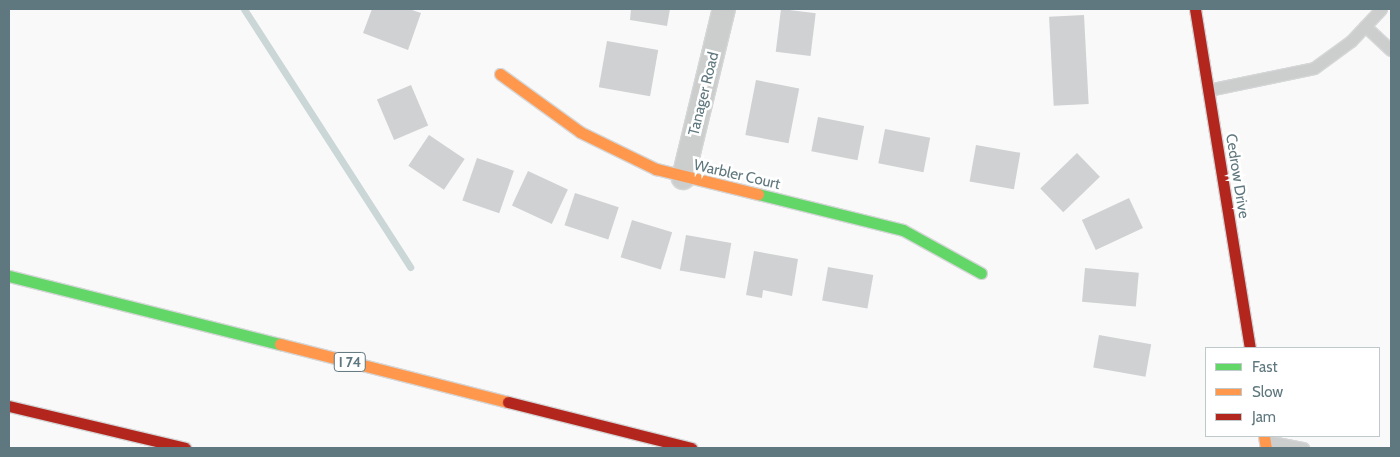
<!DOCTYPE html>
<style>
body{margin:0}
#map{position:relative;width:1400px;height:457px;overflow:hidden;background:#f9f9f9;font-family:Cabin,sans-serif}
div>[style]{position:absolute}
.stream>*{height:7px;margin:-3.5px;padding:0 3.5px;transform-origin:3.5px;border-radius:3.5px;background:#cbd7d7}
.building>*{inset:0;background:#cfd1d2;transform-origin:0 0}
.roads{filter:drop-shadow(1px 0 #d5d6d7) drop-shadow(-1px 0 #d5d6d7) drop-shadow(0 1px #d5d6d7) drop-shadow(0 -1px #d5d6d7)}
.lane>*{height:11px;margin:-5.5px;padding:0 5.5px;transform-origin:5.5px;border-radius:5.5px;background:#cccece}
.street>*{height:22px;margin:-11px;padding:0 11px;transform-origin:11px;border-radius:11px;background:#cccece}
.fast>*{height:11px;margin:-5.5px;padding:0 5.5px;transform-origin:5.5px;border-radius:5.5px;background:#63d668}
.slow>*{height:11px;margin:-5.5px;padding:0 5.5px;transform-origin:5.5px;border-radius:5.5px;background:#ff974d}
.jam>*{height:11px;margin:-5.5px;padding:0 5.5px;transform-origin:5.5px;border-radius:5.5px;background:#b3261e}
span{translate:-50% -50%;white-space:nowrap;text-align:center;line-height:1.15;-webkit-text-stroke:5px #fff;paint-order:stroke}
.shield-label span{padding:1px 4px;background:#fff;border:1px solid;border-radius:4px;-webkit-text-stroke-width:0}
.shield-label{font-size:14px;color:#5f777e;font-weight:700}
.street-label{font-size:15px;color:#5f777e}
.frame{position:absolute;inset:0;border:10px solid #5f777e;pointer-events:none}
.legend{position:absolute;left:1205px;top:347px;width:175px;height:90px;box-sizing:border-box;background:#fff;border:1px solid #bfc9cb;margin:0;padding:6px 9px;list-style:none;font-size:15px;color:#5f777e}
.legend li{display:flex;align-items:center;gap:10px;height:25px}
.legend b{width:25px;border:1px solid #bfc9cb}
</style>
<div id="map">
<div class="stream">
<i style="left:244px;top:9px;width:307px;rotate:57.2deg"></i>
</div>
<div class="building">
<i style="clip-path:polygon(372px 9px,409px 9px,421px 13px,408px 50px,363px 33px)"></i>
<i style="clip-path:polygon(631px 9px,670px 9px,667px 26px,630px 20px)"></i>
<i style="left:781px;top:9px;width:35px;height:43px;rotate:7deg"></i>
<i style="left:1084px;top:15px;width:89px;height:35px;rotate:87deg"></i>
<i style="left:607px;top:41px;width:52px;height:47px;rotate:10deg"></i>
<i style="left:756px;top:80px;width:44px;height:56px;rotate:11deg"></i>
<i style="left:411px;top:85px;width:44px;height:37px;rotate:67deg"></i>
<i style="left:818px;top:117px;width:47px;height:35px;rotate:11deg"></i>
<i style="left:885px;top:129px;width:46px;height:35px;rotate:11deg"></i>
<i style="left:429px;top:135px;width:43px;height:37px;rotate:34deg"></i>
<i style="left:976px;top:145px;width:45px;height:37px;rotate:10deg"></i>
<i style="left:1077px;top:153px;width:33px;height:51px;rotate:46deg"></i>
<i style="left:477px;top:158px;width:39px;height:45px;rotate:19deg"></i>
<i style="left:528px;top:171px;width:44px;height:38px;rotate:25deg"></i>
<i style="left:575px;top:193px;width:46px;height:34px;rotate:18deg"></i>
<i style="left:1129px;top:198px;width:33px;height:52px;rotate:65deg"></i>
<i style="left:632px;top:220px;width:42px;height:39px;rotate:17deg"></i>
<i style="left:686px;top:235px;width:46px;height:36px;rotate:10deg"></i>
<i style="clip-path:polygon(754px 251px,798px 259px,792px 296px,763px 290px,762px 298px,746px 295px)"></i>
<i style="left:828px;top:267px;width:46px;height:34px;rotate:10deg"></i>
<i style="left:1085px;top:268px;width:54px;height:34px;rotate:5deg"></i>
<i style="left:1099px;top:335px;width:53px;height:33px;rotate:10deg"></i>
</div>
<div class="roads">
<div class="lane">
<i style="left:1365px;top:26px;width:35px;rotate:43deg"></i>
<i style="left:1208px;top:90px;width:108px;rotate:-11.7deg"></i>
<i style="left:1314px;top:68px;width:46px;rotate:-36.1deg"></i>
<i style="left:1351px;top:41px;width:44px;rotate:-46.8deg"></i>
<i style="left:1266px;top:441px;width:38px;rotate:11deg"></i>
</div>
<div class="street">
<i style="left:683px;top:178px;width:174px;rotate:-76.4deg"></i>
</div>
<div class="fast">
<i style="left:758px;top:194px;width:149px;rotate:13.9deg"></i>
<i style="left:903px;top:230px;width:89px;rotate:28.9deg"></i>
<i style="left:9px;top:276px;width:279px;rotate:14.1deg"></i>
</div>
<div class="slow">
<i style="left:500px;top:74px;width:99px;rotate:35.9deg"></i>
<i style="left:580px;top:132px;width:85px;rotate:26deg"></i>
<i style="left:656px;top:169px;width:105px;rotate:13.8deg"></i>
<i style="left:280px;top:344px;width:235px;rotate:14.3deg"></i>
<i style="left:1264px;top:436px;width:12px;rotate:81deg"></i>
</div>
<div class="jam">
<i style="left:1195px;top:9px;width:343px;rotate:80.8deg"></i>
<i style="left:508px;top:402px;width:189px;rotate:14.1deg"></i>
<i style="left:9px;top:406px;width:181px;rotate:13.4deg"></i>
</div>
</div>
<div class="shield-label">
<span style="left:350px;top:362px">I 74</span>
</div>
<div class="street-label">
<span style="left:704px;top:94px;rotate:-76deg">Tanager Road</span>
<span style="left:737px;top:175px;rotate:13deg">Warbler Court</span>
<span style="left:1237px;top:176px;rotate:81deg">Cedrow Drive</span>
</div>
<div class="frame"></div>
<ul class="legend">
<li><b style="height:6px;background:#63d668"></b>Fast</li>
<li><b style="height:6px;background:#ff974d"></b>Slow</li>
<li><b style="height:6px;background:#b3261e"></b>Jam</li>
</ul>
</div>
